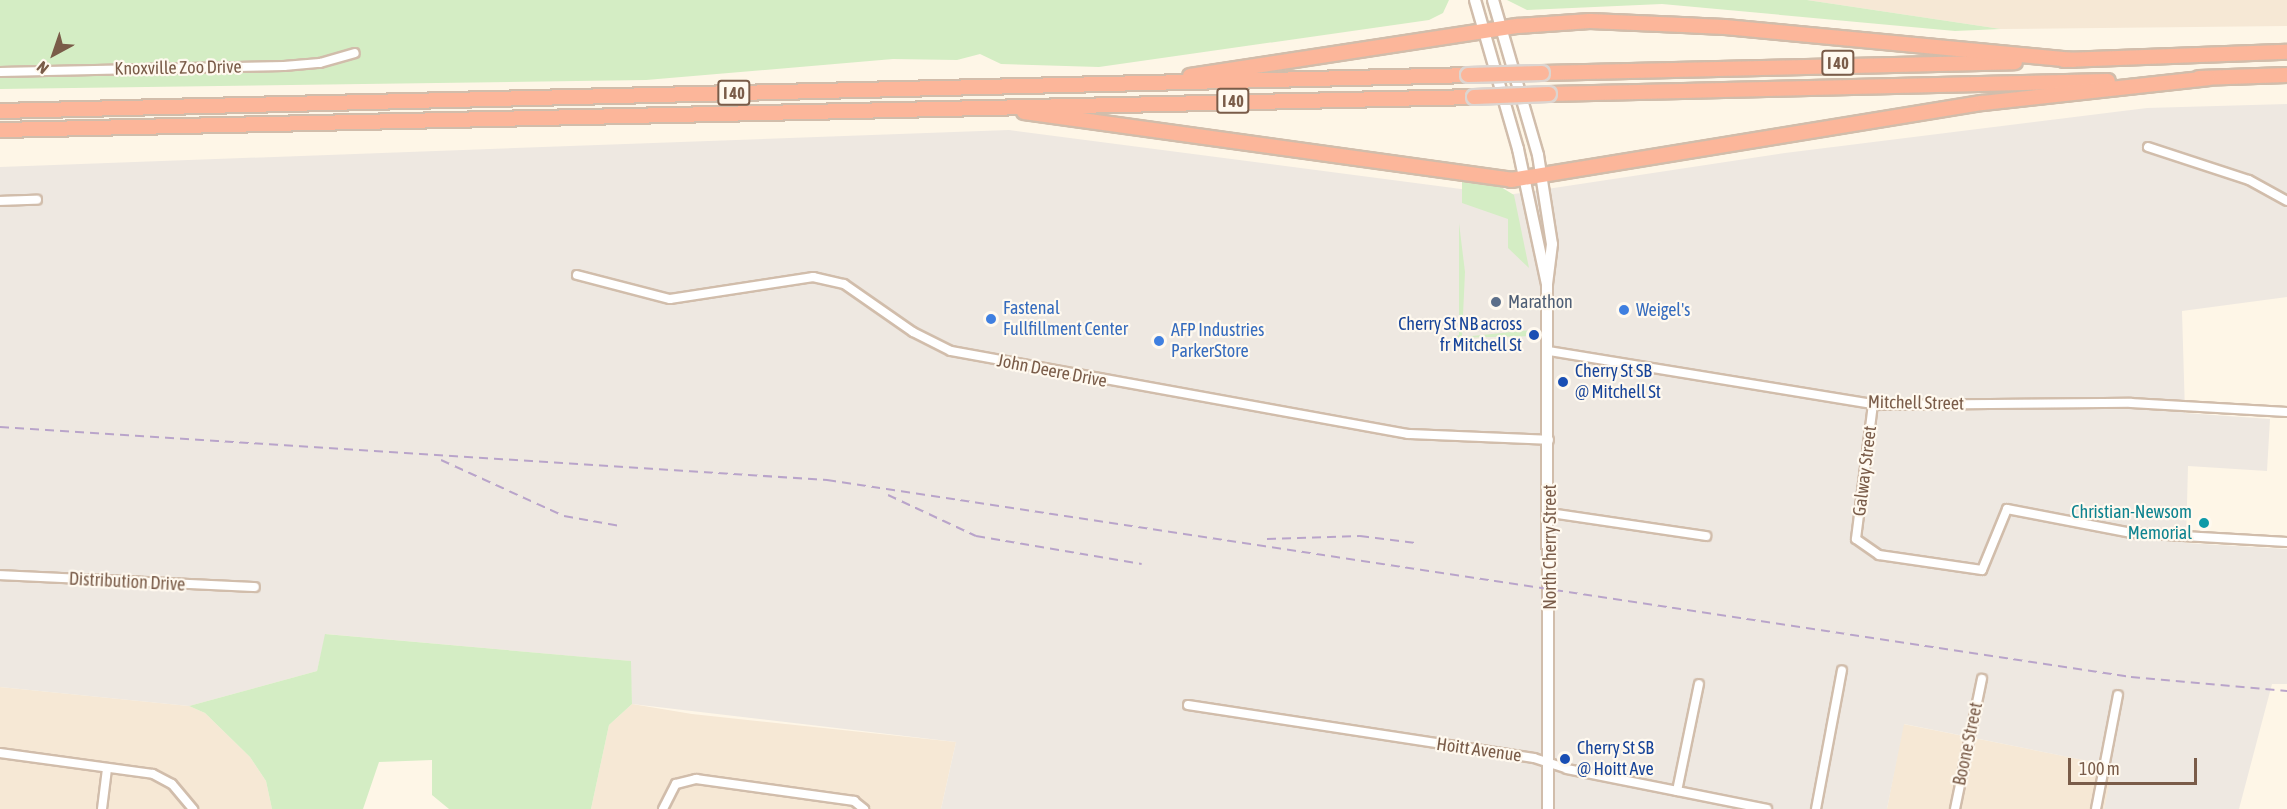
<!DOCTYPE html>
<style>
body{margin:0}
#map{position:relative;width:2287px;height:809px;overflow:hidden;background:#fef6e7;font-family:"Asap Condensed",sans-serif}
div>[style]{position:absolute}
.residential>*{inset:0;background:#f6e8d5}
.industrial>*{inset:0;background:#eee8e1}
.green>*{inset:0;background:#d4edc4}
.roads{filter:drop-shadow(2px 0 #d1bdab) drop-shadow(-2px 0 #d1bdab) drop-shadow(0 2px #d1bdab) drop-shadow(0 -2px #d1bdab)}
.street>*{height:8px;margin:-4px;padding:0 4px;transform-origin:4px;border-radius:4px;background:#fff}
.secondary>*{height:10px;margin:-5px;padding:0 5px;transform-origin:5px;border-radius:5px;background:#fff}
.highway>*{height:14px;margin:-7px;padding:0 7px;transform-origin:7px;border-radius:7px;background:#fcb69a}
.rail>*{height:2px;margin-top:-1px;transform-origin:0;background:repeating-linear-gradient(90deg,#b9a4ca 0 9px,transparent 0 15px)}
.bridges{filter:drop-shadow(2px 0 #dcd5d0) drop-shadow(-2px 0 #dcd5d0) drop-shadow(0 2px #dcd5d0) drop-shadow(0 -2px #dcd5d0)}
.highway-bridge>*{height:14px;margin:-7px;padding:0 7px;transform-origin:7px;border-radius:7px;background:#fcb69a}
.dots>*{width:16px;height:16px;translate:-50% -50%;box-sizing:border-box;border:3px solid #fff9ef;border-radius:50%}
span{translate:-50% -50%;white-space:nowrap;text-align:center;line-height:1.15;-webkit-text-stroke:4.5px #fff9ef;paint-order:stroke}
.shield-label span{padding:2px 4px;background:#fff9ef;border:2px solid;border-radius:4px;-webkit-text-stroke-width:0}
.shield-label{font-size:16px;color:#7a5c49;font-weight:700}
.street-label{font-size:18px;color:#7a5c49}
.service-label{font-size:18px;color:#4e5e75}
.left{translate:0 -50%;text-align:left}
.shop-label{font-size:18px;color:#366cbe}
.transit-label{font-size:18px;color:#164399}
.right{translate:-100% -50%;text-align:right}
.culture-label{font-size:18px;color:#0d838f}
.north{position:absolute;left:24px;top:24px;width:60px;height:60px;-webkit-text-stroke:4px #fff9ef;paint-order:stroke;rotate:220deg;font-size:16px;font-weight:700;line-height:24px;text-align:center;color:#7a5c49}
.north::after{content:'';display:block;margin:auto;width:21px;height:27px;background:#7a5c49;clip-path:polygon(50% 0,100% 100%,50% 72%,0 100%)}
.scale{position:absolute;left:2068px;top:758px;width:129px;height:27px;box-sizing:border-box;border:3px solid #7a5c49;border-top:0;padding-left:8px;font-size:18px;line-height:21px;white-space:nowrap;color:#7a5c49;-webkit-text-stroke:4px #fff9ef;paint-order:stroke}
</style>
<div id="map">
<div class="residential">
<i style="clip-path:polygon(1807px 0,2287px 0,2287px 26px,2001px 29px)"></i>
<i style="clip-path:polygon(0 687px,189px 706px,205px 713px,250px 757px,266px 781px,272px 809px,0 809px)"></i>
<i style="clip-path:polygon(632px 704px,692px 714px,956px 742px,941px 809px,591px 809px,609px 725px)"></i>
<i style="clip-path:polygon(1903px 724px,2114px 766px,2104px 809px,1887px 809px)"></i>
</div>
<div class="industrial">
<i style="clip-path:polygon(2287px 104px,2287px 297px,2182px 311px,2185px 413px,2270px 419px,2267px 471px,2188px 466px,2186px 543px,2287px 549px,2287px 684px,2272px 684px,2239px 809px,2104px 809px,2113px 766px,1904px 724px,1887px 809px,941px 809px,956px 742px,632px 704px,630px 661px,326px 634px,317px 671px,189px 706px,0 687px,0 167px,1009px 130px,1507px 195px,1785px 153px,2147px 108px)"></i>
</div>
<div class="green">
<i style="clip-path:polygon(0 0,1449px 0,1443px 13px,1429px 20px,1099px 67px,1001px 64px,980px 54px,957px 60px,893px 59px,646px 80px,0 89px)"></i>
<i style="clip-path:polygon(1507px 0,1807px 0,2001px 29px,1955px 31px,1662px 4px,1527px 10px)"></i>
<i style="clip-path:polygon(1462px 179px,1496px 184px,1514px 195px,1529px 268px,1508px 248px,1508px 219px,1462px 203px)"></i>
<i style="clip-path:polygon(1459px 223px,1465px 272px,1462px 337px,1532px 330px,1536px 336px,1450px 338px,1459px 335px)"></i>
<i style="clip-path:polygon(325px 634px,631px 661px,632px 704px,609px 725px,591px 809px,449px 809px,432px 795px,432px 760px,379px 762px,363px 809px,272px 809px,266px 781px,250px 757px,205px 713px,189px 706px,317px 671px)"></i>
</div>
<div class="roads">
<div class="street">
<i style="left:0;top:72px;width:284px;rotate:-1.2deg"></i>
<i style="left:284px;top:66px;width:36px;rotate:-5deg"></i>
<i style="left:320px;top:63px;width:36px;rotate:-16deg"></i>
<i style="left:2148px;top:147px;width:106px;rotate:18.1deg"></i>
<i style="left:2249px;top:180px;width:43px;rotate:28.9deg"></i>
<i style="left:0;top:201px;width:37px;rotate:-2deg"></i>
<i style="left:577px;top:275px;width:96px;rotate:14.5deg"></i>
<i style="left:670px;top:299px;width:145px;rotate:-8.7deg"></i>
<i style="left:813px;top:277px;width:32px;rotate:13deg"></i>
<i style="left:844px;top:284px;width:84px;rotate:34.8deg"></i>
<i style="left:913px;top:332px;width:42px;rotate:26.6deg"></i>
<i style="left:951px;top:351px;width:464px;rotate:10.3deg"></i>
<i style="left:1408px;top:434px;width:141px;rotate:2.4deg"></i>
<i style="left:1549px;top:351px;width:333px;rotate:9.3deg"></i>
<i style="left:1878px;top:405px;width:253px;rotate:-0.5deg"></i>
<i style="left:2131px;top:403px;width:156px;rotate:3.3deg"></i>
<i style="left:1873px;top:404px;width:136px;rotate:97.2deg"></i>
<i style="left:1856px;top:539px;width:28px;rotate:35deg"></i>
<i style="left:1879px;top:555px;width:104px;rotate:8.3deg"></i>
<i style="left:1982px;top:570px;width:66px;rotate:-67.7deg"></i>
<i style="left:2007px;top:509px;width:127px;rotate:10.9deg"></i>
<i style="left:2132px;top:533px;width:155px;rotate:3.3deg"></i>
<i style="left:1550px;top:513px;width:158px;rotate:8.4deg"></i>
<i style="left:0;top:575px;width:255px;rotate:2.7deg"></i>
<i style="left:1188px;top:705px;width:350px;rotate:8.7deg"></i>
<i style="left:1534px;top:758px;width:35px;rotate:18deg"></i>
<i style="left:1567px;top:769px;width:204px;rotate:11.3deg"></i>
<i style="left:0;top:753px;width:154px;rotate:7.8deg"></i>
<i style="left:153px;top:774px;width:21px;rotate:28deg"></i>
<i style="left:172px;top:784px;width:33px;rotate:50deg"></i>
<i style="left:1677px;top:791px;width:109px;rotate:-78.4deg"></i>
<i style="left:102px;top:809px;width:40px;rotate:-82.9deg"></i>
<i style="left:663px;top:809px;width:28px;rotate:-63deg"></i>
<i style="left:676px;top:784px;width:21px;rotate:-14deg"></i>
<i style="left:696px;top:779px;width:160px;rotate:7.9deg"></i>
<i style="left:854px;top:801px;width:13px;rotate:39deg"></i>
<i style="left:1816px;top:809px;width:141px;rotate:-79.4deg"></i>
<i style="left:1955px;top:809px;width:133px;rotate:-78.3deg"></i>
<i style="left:2096px;top:809px;width:116px;rotate:-79.1deg"></i>
</div>
<div class="secondary">
<i style="left:1475px;top:0;width:155px;rotate:73.9deg"></i>
<i style="left:1518px;top:149px;width:138px;rotate:77.9deg"></i>
<i style="left:1493px;top:0;width:161px;rotate:73.8deg"></i>
<i style="left:1538px;top:155px;width:90px;rotate:81.1deg"></i>
<i style="left:1552px;top:244px;width:40px;rotate:97.1deg"></i>
<i style="left:1547px;top:284px;width:525px;rotate:89.89deg"></i>
</div>
<div class="highway">
<i style="left:2064px;top:60px;width:223px;rotate:-2.1deg"></i>
<i style="left:1542px;top:73px;width:473px;rotate:-1.3deg"></i>
<i style="left:1190px;top:76px;width:332px;rotate:-8.7deg"></i>
<i style="left:1518px;top:26px;width:72px;rotate:-4deg"></i>
<i style="left:1590px;top:21px;width:135px;rotate:2.5deg"></i>
<i style="left:1725px;top:27px;width:350px;rotate:5.4deg"></i>
<i style="left:2199px;top:78px;width:88px;rotate:-2deg"></i>
<i style="left:1549px;top:94px;width:559px;rotate:-1.33deg"></i>
<i style="left:0;top:111px;width:1468px;rotate:-1.4deg"></i>
<i style="left:1024px;top:112px;width:492px;rotate:7.9deg"></i>
<i style="left:1511px;top:180px;width:478px;rotate:-9.3deg"></i>
<i style="left:1983px;top:103px;width:226px;rotate:-6.3deg"></i>
<i style="left:0;top:130px;width:1474px;rotate:-1.28deg"></i>
</div>
</div>
<div class="rail">
<i style="left:0;top:427px;width:829px;rotate:3.67deg"></i>
<i style="left:827px;top:480px;width:1319px;rotate:8.59deg"></i>
<i style="left:2131px;top:677px;width:157px;rotate:5.1deg"></i>
<i style="left:441px;top:460px;width:135px;rotate:24.5deg"></i>
<i style="left:564px;top:516px;width:57px;rotate:10.1deg"></i>
<i style="left:888px;top:495px;width:97px;rotate:25deg"></i>
<i style="left:976px;top:536px;width:168px;rotate:9.6deg"></i>
<i style="left:1267px;top:539px;width:93px;rotate:-1.8deg"></i>
<i style="left:1360px;top:536px;width:56px;rotate:7.1deg"></i>
</div>
<div class="bridges">
<div class="highway-bridge">
<i style="left:1468px;top:75px;width:74px;rotate:-1.5deg"></i>
<i style="left:1474px;top:97px;width:75px;rotate:-2.3deg"></i>
</div>
</div>
<div class="dots">
<i style="left:1496px;top:302px;background:#5c6f8a"></i>
<i style="left:1624px;top:310px;background:#3f7fe0"></i>
<i style="left:991px;top:319px;background:#3f7fe0"></i>
<i style="left:1534px;top:335px;background:#1a4fb4"></i>
<i style="left:1159px;top:341px;background:#3f7fe0"></i>
<i style="left:1563px;top:382px;background:#1a4fb4"></i>
<i style="left:2204px;top:523px;background:#0f9aa8"></i>
<i style="left:1565px;top:759px;background:#1a4fb4"></i>
</div>
<div class="shield-label">
<span style="left:1838px;top:63px">I 40</span>
<span style="left:734px;top:93px">I 40</span>
<span style="left:1233px;top:101px">I 40</span>
</div>
<div class="street-label">
<span style="left:178px;top:68px;rotate:-1deg">Knoxville Zoo Drive</span>
<span style="left:1052px;top:371px;rotate:11deg">John Deere Drive</span>
<span style="left:1916px;top:403px;rotate:1deg">Mitchell Street</span>
<span style="left:1865px;top:471px;rotate:-83deg">Galway Street</span>
<span style="left:1550px;top:547px;rotate:-90deg">North Cherry Street</span>
<span style="left:127px;top:582px;rotate:3deg">Distribution Drive</span>
<span style="left:1968px;top:744px;rotate:-78deg">Boone Street</span>
<span style="left:1479px;top:750px;rotate:8deg">Hoitt Avenue</span>
</div>
<div class="service-label">
<span class="left" style="left:1508px;top:302px">Marathon</span>
</div>
<div class="shop-label">
<span class="left" style="left:1003px;top:319px">Fastenal<br>Fullfillment Center</span>
<span class="left" style="left:1636px;top:310px">Weigel's</span>
<span class="left" style="left:1171px;top:341px">AFP Industries<br>ParkerStore</span>
</div>
<div class="transit-label">
<span class="right" style="left:1522px;top:335px">Cherry St NB across<br>fr Mitchell St</span>
<span class="left" style="left:1575px;top:382px">Cherry St SB<br>@ Mitchell St</span>
<span class="left" style="left:1577px;top:759px">Cherry St SB<br>@ Hoitt Ave</span>
</div>
<div class="culture-label">
<span class="right" style="left:2192px;top:523px">Christian-Newsom<br>Memorial</span>
</div>
<div class="north">N</div>
<div class="scale">100 m</div>
</div>
